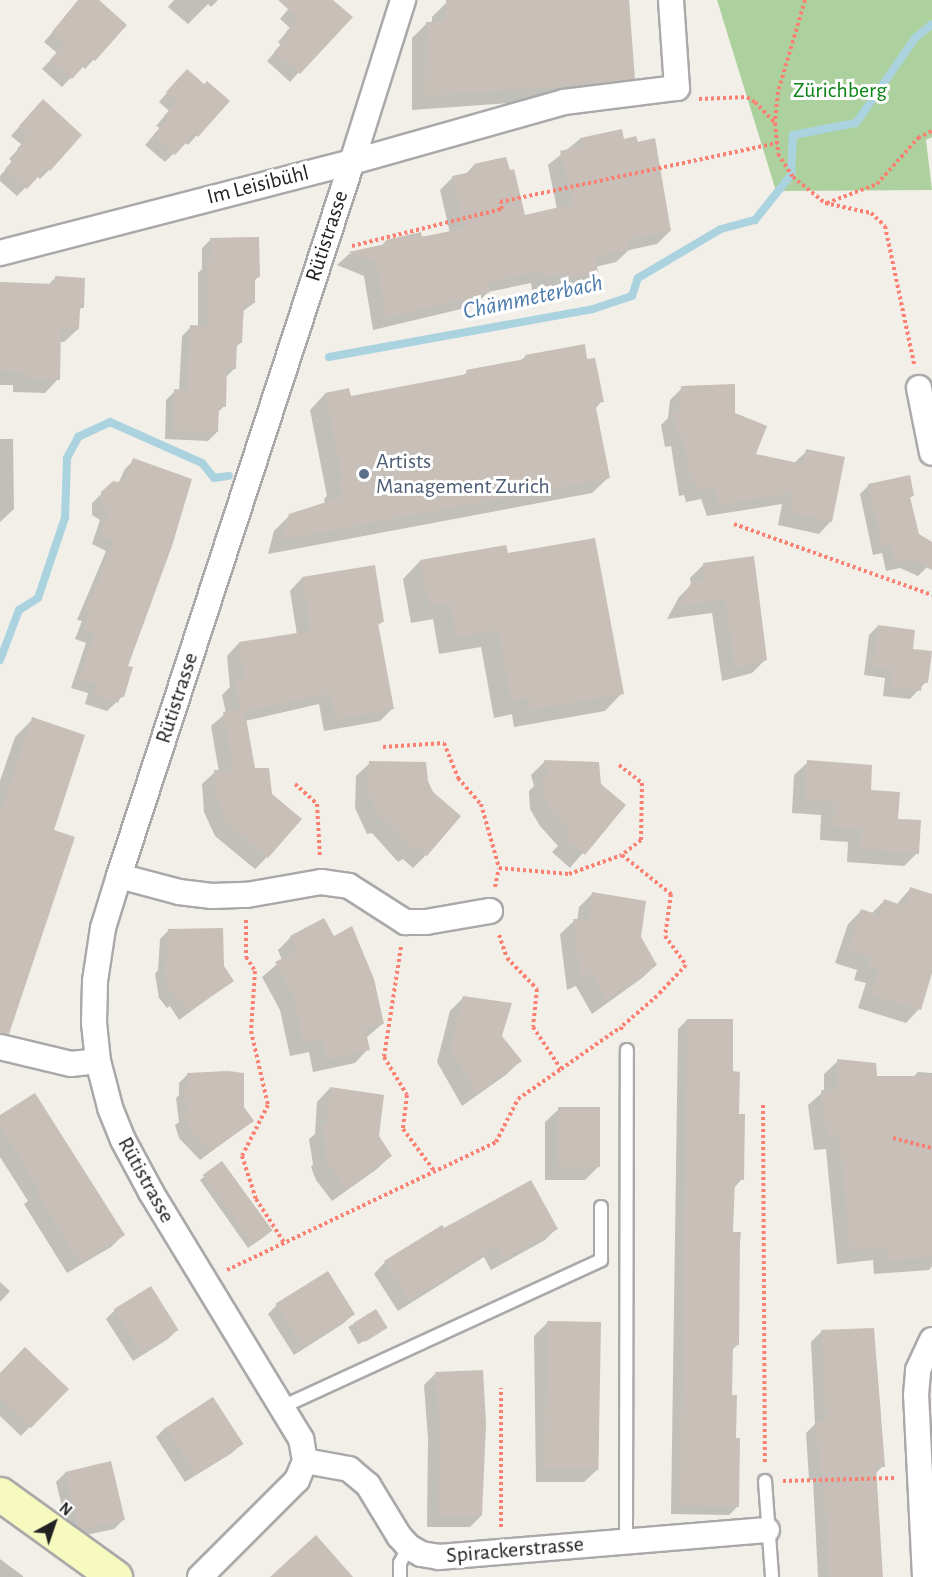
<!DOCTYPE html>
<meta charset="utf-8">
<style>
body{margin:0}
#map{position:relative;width:932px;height:1577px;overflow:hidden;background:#f2efe9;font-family:"Alegreya Sans",sans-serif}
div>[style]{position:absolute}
.forest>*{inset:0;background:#add19e}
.shadow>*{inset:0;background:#0003;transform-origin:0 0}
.stream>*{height:8px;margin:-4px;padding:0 4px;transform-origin:4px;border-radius:4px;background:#aad3df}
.building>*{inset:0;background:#c7bfb8;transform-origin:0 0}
.path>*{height:4px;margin-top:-2px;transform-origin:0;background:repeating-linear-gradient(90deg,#fa8072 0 3px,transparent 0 6px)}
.roads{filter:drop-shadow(2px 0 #a9a9a9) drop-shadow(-2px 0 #a9a9a9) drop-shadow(0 2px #a9a9a9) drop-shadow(0 -2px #a9a9a9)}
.service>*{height:12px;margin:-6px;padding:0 6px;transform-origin:6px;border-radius:6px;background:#fff}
.minor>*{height:24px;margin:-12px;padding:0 12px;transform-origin:12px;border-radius:12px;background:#fff}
.secondary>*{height:33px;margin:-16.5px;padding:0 16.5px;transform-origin:16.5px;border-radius:16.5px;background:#f7fabf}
.dots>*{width:16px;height:16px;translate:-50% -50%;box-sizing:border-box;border:3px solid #fff;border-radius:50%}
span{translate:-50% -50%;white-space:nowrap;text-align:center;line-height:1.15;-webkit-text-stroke:6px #fff;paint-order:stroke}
.park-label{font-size:22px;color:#0c8416}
.street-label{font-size:22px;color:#222}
.service-label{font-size:22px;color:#4e5e75}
.left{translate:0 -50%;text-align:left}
.water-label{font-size:24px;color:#4a7aab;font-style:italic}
.north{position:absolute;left:24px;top:1493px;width:60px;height:60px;-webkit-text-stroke:4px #fff;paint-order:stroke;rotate:40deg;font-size:16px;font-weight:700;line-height:24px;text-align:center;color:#222}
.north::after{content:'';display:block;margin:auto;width:21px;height:27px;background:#222;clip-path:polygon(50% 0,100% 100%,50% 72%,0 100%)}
</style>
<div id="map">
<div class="forest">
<i style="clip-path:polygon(717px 0,932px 0,932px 137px,926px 140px,932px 190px,776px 191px)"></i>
</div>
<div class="shadow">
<i style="clip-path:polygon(80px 0,90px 0,125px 25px,85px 69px,82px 66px,62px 87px,42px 69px,57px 53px,44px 42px)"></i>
<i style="clip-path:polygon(174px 0,218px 0,211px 7px,208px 4px,188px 24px,168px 7px)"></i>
<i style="clip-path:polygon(296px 0,324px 0,309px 61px,290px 82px,267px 61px,281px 45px,278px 42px,290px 28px,280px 19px)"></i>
<i style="clip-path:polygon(488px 0,628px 0,633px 78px,619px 93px,568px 99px,412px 110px,412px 38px,427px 23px,432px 23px,432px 17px,447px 2px)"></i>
<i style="clip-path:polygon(178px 80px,204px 86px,227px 101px,188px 145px,185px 142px,165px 162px,145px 145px,160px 128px,156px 126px,169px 111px,159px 102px)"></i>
<i style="clip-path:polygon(34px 110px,49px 170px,40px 179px,37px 176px,17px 196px,0 181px,0 176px,12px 162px,9px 159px,22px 145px,11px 136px)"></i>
<i style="clip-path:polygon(580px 139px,622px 140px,670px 231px,657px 244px,629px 250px,616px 262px,595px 267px,596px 272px,583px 285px,553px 291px,552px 285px,532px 290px,531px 283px,488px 292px,474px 306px,373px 330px,364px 276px,337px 265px,349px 254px,381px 246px,386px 241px,450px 233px,440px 190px,453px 177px,465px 175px,474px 165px,523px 217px,557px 209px,548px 165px)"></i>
<i style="clip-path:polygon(211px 239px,258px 277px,253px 282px,254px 303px,242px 312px,241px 342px,236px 347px,235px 368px,225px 378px,224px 406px,217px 413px,217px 432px,208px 441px,165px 439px,166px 400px,175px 391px,179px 391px,182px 336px,191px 327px,198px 327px,198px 273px,202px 269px,202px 248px)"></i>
<i style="clip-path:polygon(55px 278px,82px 307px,78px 312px,78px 329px,64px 342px,59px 342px,58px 379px,45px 393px,13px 392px,13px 385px,0 385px,0 284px,48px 285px)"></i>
<i style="clip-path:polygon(525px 357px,586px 361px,602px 401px,595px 409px,608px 478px,592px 493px,268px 554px,274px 531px,290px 515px,325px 504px,324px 499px,327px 496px,310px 410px,325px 394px,349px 398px,463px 376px,467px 372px,520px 361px)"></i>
<i style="clip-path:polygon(682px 388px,734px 414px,754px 455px,794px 463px,807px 451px,831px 521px,819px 534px,778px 525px,782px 504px,707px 516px,701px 499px,686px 502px,684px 495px,679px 496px,671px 446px,665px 447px,661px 425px,668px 418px,670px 400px)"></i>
<i style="clip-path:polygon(0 439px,13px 439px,14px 509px,0 522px)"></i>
<i style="clip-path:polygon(134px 460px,123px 696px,107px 711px,85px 704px,88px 693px,71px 688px,86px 643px,75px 639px,82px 621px,77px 620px,106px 551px,92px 544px,100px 520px,92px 515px,92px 503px,113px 483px,118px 484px,125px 469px)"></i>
<i style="clip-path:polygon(869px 485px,913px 495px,909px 499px,917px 535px,932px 543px,932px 554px,927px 567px,918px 576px,900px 568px,886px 571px,882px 553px,873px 555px,860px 494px)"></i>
<i style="clip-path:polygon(507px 555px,622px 693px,605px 711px,514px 727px,512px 714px,494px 718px,481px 647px,439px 654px,433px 619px,411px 623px,403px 579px,420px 561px)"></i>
<i style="clip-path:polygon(703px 565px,766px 659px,752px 673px,722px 681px,712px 613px,667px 619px,679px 597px,691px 585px,690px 578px)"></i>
<i style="clip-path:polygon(302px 578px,382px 622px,377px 626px,392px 709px,380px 721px,324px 731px,319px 704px,245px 721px,267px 857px,255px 869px,215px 836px,204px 812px,202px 784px,215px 772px,219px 772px,211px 726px,226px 713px,222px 695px,230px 687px,227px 656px,239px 643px,297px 635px,290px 591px)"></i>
<i style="clip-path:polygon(878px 626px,911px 650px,926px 682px,910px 699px,883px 696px,885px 678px,864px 675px,869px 635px)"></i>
<i style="clip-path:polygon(33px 719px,52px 831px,0 1028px,0 781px,15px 737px)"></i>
<i style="clip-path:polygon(544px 762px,597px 763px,600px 785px,623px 805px,570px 868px,552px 852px,558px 846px,540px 826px,530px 809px,529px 791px,534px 786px,531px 775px)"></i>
<i style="clip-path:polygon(808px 762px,869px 792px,896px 820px,917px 853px,904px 866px,847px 862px,848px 842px,820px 840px,821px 815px,792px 813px,794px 775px)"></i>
<i style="clip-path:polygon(370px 763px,426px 855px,413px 868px,403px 859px,398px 862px,372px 833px,367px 834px,355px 808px,356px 776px)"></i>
<i style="clip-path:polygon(910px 889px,932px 896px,932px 968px,919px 1009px,906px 1023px,858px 1008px,866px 983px,854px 980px,857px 970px,835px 963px,848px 924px,861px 911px,871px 914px,884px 901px,896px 905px)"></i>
<i style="clip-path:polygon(592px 894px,640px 938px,656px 965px,642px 978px,592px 1014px,576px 986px,567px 990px,560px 934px,574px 921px,577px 921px,579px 907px)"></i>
<i style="clip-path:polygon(169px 930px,222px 967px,232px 981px,179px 1020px,170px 1006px,167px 1008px,159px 998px,155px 974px,158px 970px,160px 939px)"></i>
<i style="clip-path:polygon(291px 937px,382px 1024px,366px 1038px,368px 1049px,355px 1063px,313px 1072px,309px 1052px,290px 1056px,280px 1010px,262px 977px,282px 960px,278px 950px)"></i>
<i style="clip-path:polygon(464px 997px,501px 1036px,520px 1061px,507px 1074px,462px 1106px,437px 1062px,450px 1011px)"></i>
<i style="clip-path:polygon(687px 1020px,731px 1073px,738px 1115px,742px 1179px,733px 1189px,732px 1233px,737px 1345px,731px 1351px,730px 1397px,738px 1506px,729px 1515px,671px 1514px,678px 1029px)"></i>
<i style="clip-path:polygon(838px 1061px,875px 1078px,912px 1078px,918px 1072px,932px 1073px,932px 1266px,929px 1270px,874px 1274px,873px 1260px,837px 1264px,826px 1149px,814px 1150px,808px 1105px,824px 1091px,824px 1074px)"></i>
<i style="clip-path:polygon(188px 1074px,243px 1107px,252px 1121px,200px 1160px,179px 1138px,175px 1125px,179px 1122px,176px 1098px,179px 1095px,179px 1083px)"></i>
<i style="clip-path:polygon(330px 1088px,377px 1137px,390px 1156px,377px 1169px,332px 1201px,316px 1180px,311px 1167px,313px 1164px,309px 1139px,315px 1134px,317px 1102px)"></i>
<i style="clip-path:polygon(559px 1109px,598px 1167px,585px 1180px,545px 1180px,545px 1122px)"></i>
<i style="clip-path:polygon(0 1117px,123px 1235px,111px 1247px,67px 1273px,24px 1204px,28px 1201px,0 1157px)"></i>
<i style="clip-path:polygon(222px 1163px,266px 1235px,248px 1248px,200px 1180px)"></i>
<i style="clip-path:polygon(556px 1229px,545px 1240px,491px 1270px,484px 1257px,398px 1311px,374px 1274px,385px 1262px)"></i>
<i style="clip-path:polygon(0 1282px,10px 1291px,0 1302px)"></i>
<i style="clip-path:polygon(277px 1305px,353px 1314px,344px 1323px,294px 1355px,268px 1314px)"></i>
<i style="clip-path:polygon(115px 1310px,177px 1330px,168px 1339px,133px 1361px,106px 1319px)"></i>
<i style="left:376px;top:1311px;width:20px;height:32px;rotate:60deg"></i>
<i style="clip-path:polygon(547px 1323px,598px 1469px,584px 1482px,536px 1482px,534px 1336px)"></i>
<i style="clip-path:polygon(821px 1332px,877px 1401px,880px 1401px,883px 1466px,875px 1474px,881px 1577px,818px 1577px,813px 1480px,809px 1480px,806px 1433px,815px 1424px,811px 1342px)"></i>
<i style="clip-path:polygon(435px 1374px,481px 1516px,470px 1527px,427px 1527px,428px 1438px,424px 1385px)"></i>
<i style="clip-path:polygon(0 1375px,66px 1389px,21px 1436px,0 1416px)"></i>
<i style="clip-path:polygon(165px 1428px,241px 1444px,232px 1453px,185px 1482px,156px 1437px)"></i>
<i style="clip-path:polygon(110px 1463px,123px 1520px,114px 1529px,72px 1538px,69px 1536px,56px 1482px,65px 1473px)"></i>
<i style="clip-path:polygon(0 1559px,23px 1576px,23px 1577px,0 1577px)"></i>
</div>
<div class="stream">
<i style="left:329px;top:357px;width:268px;rotate:-10.3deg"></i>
<i style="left:593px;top:309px;width:41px;rotate:-18.4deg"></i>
<i style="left:632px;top:296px;width:19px;rotate:-72deg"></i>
<i style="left:638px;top:278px;width:96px;rotate:-30.6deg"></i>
<i style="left:721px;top:229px;width:35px;rotate:-15deg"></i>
<i style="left:755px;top:220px;width:58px;rotate:-51.3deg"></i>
<i style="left:791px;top:175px;width:40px;rotate:-87.1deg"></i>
<i style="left:793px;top:135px;width:64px;rotate:-10.8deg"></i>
<i style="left:856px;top:123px;width:103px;rotate:-55.2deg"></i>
<i style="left:915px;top:38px;width:22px;rotate:-39deg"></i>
<i style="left:0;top:660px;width:53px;rotate:-69.2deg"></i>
<i style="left:19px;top:610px;width:22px;rotate:-32deg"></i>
<i style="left:38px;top:598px;width:84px;rotate:-71.4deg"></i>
<i style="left:65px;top:518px;width:60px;rotate:-88.1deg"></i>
<i style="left:67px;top:458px;width:24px;rotate:-62deg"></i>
<i style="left:78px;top:437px;width:35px;rotate:-25deg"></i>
<i style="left:110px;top:422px;width:101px;rotate:24deg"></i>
<i style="left:202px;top:463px;width:19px;rotate:51deg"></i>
<i style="left:214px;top:478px;width:15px;rotate:-8deg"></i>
</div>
<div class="building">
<i style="clip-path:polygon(78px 0,99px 0,127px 25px,95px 61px,91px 58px,72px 79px,50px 60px,64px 44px,52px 32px)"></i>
<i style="clip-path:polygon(278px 0,333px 0,353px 17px,300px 74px,274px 52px,289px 35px,286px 32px,298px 18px)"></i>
<i style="clip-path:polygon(446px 0,629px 0,635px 79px,584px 85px,425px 96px,426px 22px,445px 21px)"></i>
<i style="clip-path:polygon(187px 69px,204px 84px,207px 81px,230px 101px,198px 137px,194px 134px,175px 155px,153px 135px,168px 119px,164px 116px,177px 102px,166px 92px)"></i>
<i style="clip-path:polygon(43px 99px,82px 135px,50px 171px,47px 167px,27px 189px,5px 169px,20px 152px,17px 149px,29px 135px,19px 126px)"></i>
<i style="clip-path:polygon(622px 129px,624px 139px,636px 136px,638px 142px,655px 138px,671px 231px,629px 240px,631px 250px,595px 257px,598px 272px,566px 279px,565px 273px,545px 278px,543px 271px,487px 283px,489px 293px,386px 318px,376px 263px,348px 252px,386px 244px,386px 240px,421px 232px,422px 237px,464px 228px,452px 176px,475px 171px,474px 164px,496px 159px,506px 157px,510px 170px,514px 169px,525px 215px,572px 204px,560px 151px,582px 146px,580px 138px)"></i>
<i style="clip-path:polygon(259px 237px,260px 277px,255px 278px,255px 303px,244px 303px,242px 343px,237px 342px,236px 369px,227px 368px,226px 407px,219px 406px,218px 432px,173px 431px,174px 389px,187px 390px,190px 325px,207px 326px,207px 262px,210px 262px,210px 238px)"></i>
<i style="clip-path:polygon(55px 276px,85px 278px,84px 308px,80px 308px,79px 329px,61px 329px,60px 380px,26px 379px,26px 372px,0 371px,0 282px,55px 284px)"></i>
<i style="clip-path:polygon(585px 344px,587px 359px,595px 358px,604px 402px,595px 403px,610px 478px,282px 540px,289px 514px,342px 497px,339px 482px,342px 481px,325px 393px,349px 388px,351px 396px,467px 374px,466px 370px,525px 359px,525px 355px)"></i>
<i style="clip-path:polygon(735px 384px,735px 413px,767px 426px,756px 454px,803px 464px,806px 449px,845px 457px,832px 522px,790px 513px,794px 493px,719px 505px,713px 488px,697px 491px,696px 484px,691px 484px,682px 435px,677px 436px,672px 411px,679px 410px,681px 386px)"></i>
<i style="clip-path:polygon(133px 458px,192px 479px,172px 546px,128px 666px,133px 667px,124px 697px,120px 696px,118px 703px,93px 695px,96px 684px,79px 679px,94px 634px,83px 630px,90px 612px,85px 611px,114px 542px,100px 535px,109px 510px,101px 506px,101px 492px,113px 481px,123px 483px)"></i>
<i style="clip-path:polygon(910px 475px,914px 496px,910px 497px,919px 534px,932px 542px,932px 570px,910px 559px,895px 563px,891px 545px,882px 547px,868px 484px)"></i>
<i style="clip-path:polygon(595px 538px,624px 694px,531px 710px,529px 698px,511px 701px,498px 630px,456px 638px,450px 603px,428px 606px,420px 560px,506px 545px,508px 553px)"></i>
<i style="clip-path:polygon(754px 556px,767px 660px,735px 669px,725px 600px,679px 606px,692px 581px,705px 580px,703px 563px)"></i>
<i style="clip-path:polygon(375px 565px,384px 622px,378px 623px,394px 709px,336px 720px,331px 693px,245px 712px,255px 768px,269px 768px,272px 794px,302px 819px,268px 858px,227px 824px,216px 799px,214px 770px,233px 770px,223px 712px,240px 709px,234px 681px,243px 679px,239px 642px,310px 631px,302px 577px)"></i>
<i style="clip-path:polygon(878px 625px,915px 630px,913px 649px,932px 651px,928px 683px,922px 682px,921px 691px,891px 687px,893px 670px,872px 667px)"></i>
<i style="clip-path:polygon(32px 717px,85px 735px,54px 830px,75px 837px,9px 1034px,0 1033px,0 813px)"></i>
<i style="clip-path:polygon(544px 760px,599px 762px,601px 784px,626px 805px,585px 855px,565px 838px,570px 832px,553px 812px,543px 795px,542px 776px,547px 775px)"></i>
<i style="clip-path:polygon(807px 760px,872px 765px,871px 790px,900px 792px,898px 819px,921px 820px,919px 854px,860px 849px,861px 829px,833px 827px,834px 802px,804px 799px)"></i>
<i style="clip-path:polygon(369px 761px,426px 762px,428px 781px,433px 792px,461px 816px,427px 856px,417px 847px,412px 850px,386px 820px,381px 821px,368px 793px)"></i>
<i style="clip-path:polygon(910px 887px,932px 894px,932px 973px,921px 1010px,871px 995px,878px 970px,867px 966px,870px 957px,848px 950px,861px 909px,879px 915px,884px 899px,904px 906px)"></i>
<i style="clip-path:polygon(592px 892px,646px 901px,641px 937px,657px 965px,606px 1001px,590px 973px,580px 978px,573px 919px,589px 919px)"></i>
<i style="clip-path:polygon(324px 918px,334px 936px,352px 926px,374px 979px,384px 1024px,365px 1028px,370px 1050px,326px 1060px,322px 1039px,303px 1043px,293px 996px,275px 962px,297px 951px,290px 936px)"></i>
<i style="clip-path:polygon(223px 928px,224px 966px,234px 981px,189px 1012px,179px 998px,177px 1000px,168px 989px,163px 964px,167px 962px,168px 929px)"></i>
<i style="clip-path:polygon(463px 996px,512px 1003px,502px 1036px,522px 1061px,476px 1094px,450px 1048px)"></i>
<i style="clip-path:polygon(687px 1019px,733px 1019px,733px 1071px,740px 1072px,739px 1114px,745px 1114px,744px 1180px,735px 1180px,733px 1232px,741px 1232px,740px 1243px,739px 1345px,733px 1346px,732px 1395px,737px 1395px,736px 1438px,740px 1438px,739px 1507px,680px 1506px)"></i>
<i style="clip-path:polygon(837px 1059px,876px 1063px,877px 1076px,932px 1076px,932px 1257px,888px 1261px,886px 1247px,850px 1251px,839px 1135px,827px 1136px,821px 1090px,837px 1090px)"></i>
<i style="clip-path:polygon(228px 1071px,244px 1073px,244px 1107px,254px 1121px,210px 1152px,188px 1129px,184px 1114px,187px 1113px,184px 1088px,188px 1087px,187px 1073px)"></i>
<i style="clip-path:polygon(330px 1087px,384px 1095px,379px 1136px,392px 1156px,347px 1189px,329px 1167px,323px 1152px,326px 1150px,322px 1124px,327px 1123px)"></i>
<i style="clip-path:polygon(35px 1093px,125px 1235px,80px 1263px,35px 1191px,39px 1189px,0 1127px,0 1115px)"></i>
<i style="left:558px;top:1107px;width:42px;height:60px"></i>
<i style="left:222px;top:1161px;width:86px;height:24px;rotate:54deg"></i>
<i style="clip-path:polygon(531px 1180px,558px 1229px,503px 1259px,496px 1247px,409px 1301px,384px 1261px,442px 1225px,444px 1228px)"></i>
<i style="left:328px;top:1271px;width:51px;height:62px;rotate:58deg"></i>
<i style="left:151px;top:1286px;width:52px;height:44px;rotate:58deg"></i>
<i style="left:376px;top:1309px;width:22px;height:27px;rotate:58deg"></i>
<i style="left:547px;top:1321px;width:54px;height:148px;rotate:1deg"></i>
<i style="clip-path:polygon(874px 1328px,885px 1467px,876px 1467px,883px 1577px,829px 1577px,823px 1470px,819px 1470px,816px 1421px,826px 1421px,821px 1330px)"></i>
<i style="clip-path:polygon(25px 1347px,69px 1389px,31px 1428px,0 1399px,0 1373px)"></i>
<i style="clip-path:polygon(483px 1370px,486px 1424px,482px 1516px,438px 1516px,439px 1426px,435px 1372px)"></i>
<i style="left:213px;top:1397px;width:56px;height:57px;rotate:57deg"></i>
<i style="clip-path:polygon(111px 1461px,125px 1520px,82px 1530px,77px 1527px,65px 1472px)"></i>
<i style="clip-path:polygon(316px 1535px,353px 1577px,270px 1577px)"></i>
</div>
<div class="path">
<i style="left:805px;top:0;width:96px;rotate:106.4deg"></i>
<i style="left:778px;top:92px;width:31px;rotate:96deg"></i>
<i style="left:775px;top:123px;width:31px;rotate:84deg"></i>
<i style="left:778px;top:154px;width:27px;rotate:57deg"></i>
<i style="left:793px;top:177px;width:41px;rotate:39.1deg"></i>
<i style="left:825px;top:203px;width:47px;rotate:12.3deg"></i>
<i style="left:871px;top:213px;width:19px;rotate:43deg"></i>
<i style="left:885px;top:226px;width:141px;rotate:78.1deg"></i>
<i style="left:699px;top:99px;width:48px;rotate:-2.4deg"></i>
<i style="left:747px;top:97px;width:9px;rotate:32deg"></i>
<i style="left:755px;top:102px;width:28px;rotate:46deg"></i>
<i style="left:827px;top:203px;width:53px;rotate:-20.8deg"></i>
<i style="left:877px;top:184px;width:62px;rotate:-48.3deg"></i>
<i style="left:918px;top:138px;width:16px;rotate:-27deg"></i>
<i style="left:352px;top:246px;width:154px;rotate:-13.9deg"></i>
<i style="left:502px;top:209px;width:7px;rotate:-106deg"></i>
<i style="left:500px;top:202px;width:283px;rotate:-12deg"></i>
<i style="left:734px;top:524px;width:210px;rotate:19.7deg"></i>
<i style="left:383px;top:747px;width:61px;rotate:-3.8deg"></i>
<i style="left:444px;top:743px;width:38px;rotate:68deg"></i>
<i style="left:458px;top:778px;width:35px;rotate:49deg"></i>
<i style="left:481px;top:804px;width:66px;rotate:74.3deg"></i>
<i style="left:619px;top:765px;width:29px;rotate:38deg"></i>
<i style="left:642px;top:783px;width:57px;rotate:91deg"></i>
<i style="left:641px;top:840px;width:24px;rotate:142deg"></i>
<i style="left:295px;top:784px;width:30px;rotate:42deg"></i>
<i style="left:317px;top:804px;width:53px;rotate:86.8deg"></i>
<i style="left:495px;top:887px;width:19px;rotate:-78deg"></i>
<i style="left:499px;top:868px;width:70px;rotate:4.9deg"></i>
<i style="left:569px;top:874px;width:56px;rotate:-19.7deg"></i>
<i style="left:622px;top:855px;width:63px;rotate:38.5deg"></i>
<i style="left:671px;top:894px;width:42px;rotate:98.1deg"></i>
<i style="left:665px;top:936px;width:36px;rotate:54deg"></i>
<i style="left:686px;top:965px;width:42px;rotate:133.1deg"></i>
<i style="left:657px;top:996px;width:48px;rotate:139.3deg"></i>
<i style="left:621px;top:1027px;width:4px;rotate:76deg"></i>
<i style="left:246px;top:920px;width:37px;rotate:90deg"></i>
<i style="left:246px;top:957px;width:17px;rotate:57deg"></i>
<i style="left:255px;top:971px;width:60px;rotate:93.8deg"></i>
<i style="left:251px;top:1031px;width:76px;rotate:77.1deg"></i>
<i style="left:268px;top:1105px;width:57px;rotate:117deg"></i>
<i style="left:242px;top:1156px;width:45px;rotate:72deg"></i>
<i style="left:256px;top:1199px;width:54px;rotate:57.2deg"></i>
<i style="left:499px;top:935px;width:24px;rotate:71deg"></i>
<i style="left:507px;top:958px;width:43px;rotate:45.9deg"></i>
<i style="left:537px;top:989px;width:38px;rotate:96deg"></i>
<i style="left:533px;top:1027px;width:50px;rotate:56.3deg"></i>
<i style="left:561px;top:1069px;width:73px;rotate:-35deg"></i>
<i style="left:401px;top:947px;width:111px;rotate:98.8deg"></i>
<i style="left:384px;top:1057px;width:44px;rotate:58.8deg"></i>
<i style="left:407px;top:1095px;width:34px;rotate:97deg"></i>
<i style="left:403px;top:1129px;width:54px;rotate:53.3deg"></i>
<i style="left:763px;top:1105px;width:357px;rotate:89.7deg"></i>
<i style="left:893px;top:1138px;width:40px;rotate:14.4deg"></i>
<i style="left:227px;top:1270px;width:298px;rotate:-25.4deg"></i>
<i style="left:496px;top:1142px;width:48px;rotate:-62.9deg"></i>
<i style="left:518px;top:1099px;width:52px;rotate:-34.9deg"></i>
<i style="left:783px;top:1481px;width:112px;rotate:-1.5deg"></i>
<i style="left:501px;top:1527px;width:139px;rotate:-90deg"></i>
</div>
<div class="roads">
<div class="service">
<i style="left:282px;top:1407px;width:351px;rotate:-24.7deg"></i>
<i style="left:601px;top:1260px;width:53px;rotate:-90deg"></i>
<i style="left:765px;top:1481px;width:96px;rotate:85.8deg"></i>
<i style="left:626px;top:1541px;width:491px;rotate:-89.9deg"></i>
<i style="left:400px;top:1577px;width:14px;rotate:-90deg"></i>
<i style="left:400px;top:1563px;width:18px;rotate:-61deg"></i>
</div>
<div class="minor">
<i style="left:0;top:253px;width:364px;rotate:-14.5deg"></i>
<i style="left:352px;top:162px;width:170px;rotate:-72.5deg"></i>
<i style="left:919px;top:388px;width:66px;rotate:78.7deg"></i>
<i style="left:119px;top:876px;width:62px;rotate:14.9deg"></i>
<i style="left:179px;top:892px;width:33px;rotate:7deg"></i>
<i style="left:212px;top:896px;width:35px;rotate:-2deg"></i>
<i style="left:247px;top:895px;width:75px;rotate:-10deg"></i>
<i style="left:321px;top:882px;width:28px;rotate:8deg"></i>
<i style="left:349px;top:886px;width:67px;rotate:32.7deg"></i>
<i style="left:405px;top:922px;width:21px"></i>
<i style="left:426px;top:922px;width:65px;rotate:-9.8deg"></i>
<i style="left:0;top:1047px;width:73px;rotate:13.5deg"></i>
<i style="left:71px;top:1064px;width:27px;rotate:-6deg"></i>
<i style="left:305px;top:1461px;width:45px;rotate:10.3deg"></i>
<i style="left:349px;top:1469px;width:25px;rotate:40deg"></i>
<i style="left:368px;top:1485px;width:60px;rotate:58.7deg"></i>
<i style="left:399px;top:1536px;width:15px;rotate:48deg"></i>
<i style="left:409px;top:1547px;width:14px;rotate:30deg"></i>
<i style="left:421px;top:1554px;width:18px;rotate:9deg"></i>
<i style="left:439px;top:1557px;width:329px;rotate:-4.7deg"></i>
<i style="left:200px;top:1577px;width:137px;rotate:-45deg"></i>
<i style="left:297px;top:1480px;width:21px;rotate:-67deg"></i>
<i style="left:305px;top:1461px;width:22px;rotate:-100deg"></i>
<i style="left:301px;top:1439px;width:289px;rotate:-121.3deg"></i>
<i style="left:151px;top:1192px;width:59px;rotate:-118.3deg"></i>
<i style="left:123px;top:1140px;width:35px;rotate:-112deg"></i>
<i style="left:110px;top:1107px;width:48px;rotate:-104.6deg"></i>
<i style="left:98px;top:1061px;width:38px;rotate:-96deg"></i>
<i style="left:94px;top:1023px;width:42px;rotate:-88.6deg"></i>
<i style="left:95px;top:981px;width:54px;rotate:-81.4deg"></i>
<i style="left:103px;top:928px;width:54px;rotate:-72.9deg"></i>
<i style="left:119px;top:876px;width:751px;rotate:-71.93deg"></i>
<i style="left:352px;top:162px;width:220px;rotate:-15.8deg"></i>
<i style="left:564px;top:102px;width:114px;rotate:-7.1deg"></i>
<i style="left:677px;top:88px;width:88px;rotate:-93.9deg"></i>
<i style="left:925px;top:1577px;width:182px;rotate:-92.8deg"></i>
<i style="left:916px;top:1395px;width:25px;rotate:-85deg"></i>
<i style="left:918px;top:1370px;width:33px;rotate:-65deg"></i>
</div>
<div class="secondary">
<i style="left:0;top:1494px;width:142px;rotate:35.8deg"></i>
</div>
</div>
<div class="dots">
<i style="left:364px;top:474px;background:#5c6f8a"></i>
</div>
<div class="park-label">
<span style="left:840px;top:91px">Zürichberg</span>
</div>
<div class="street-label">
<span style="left:258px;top:185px;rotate:-14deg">Im Leisibühl</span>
<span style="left:327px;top:236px;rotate:-72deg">Rütistrasse</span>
<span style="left:177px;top:698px;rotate:-72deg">Rütistrasse</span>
<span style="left:146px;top:1180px;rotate:61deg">Rütistrasse</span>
<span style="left:515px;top:1550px;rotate:-5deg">Spirackerstrasse</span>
</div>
<div class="service-label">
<span class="left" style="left:376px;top:474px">Artists<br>Management Zurich</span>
</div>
<div class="water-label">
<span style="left:533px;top:298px;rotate:-12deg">Chämmeterbach</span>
</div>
<div class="north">N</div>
</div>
